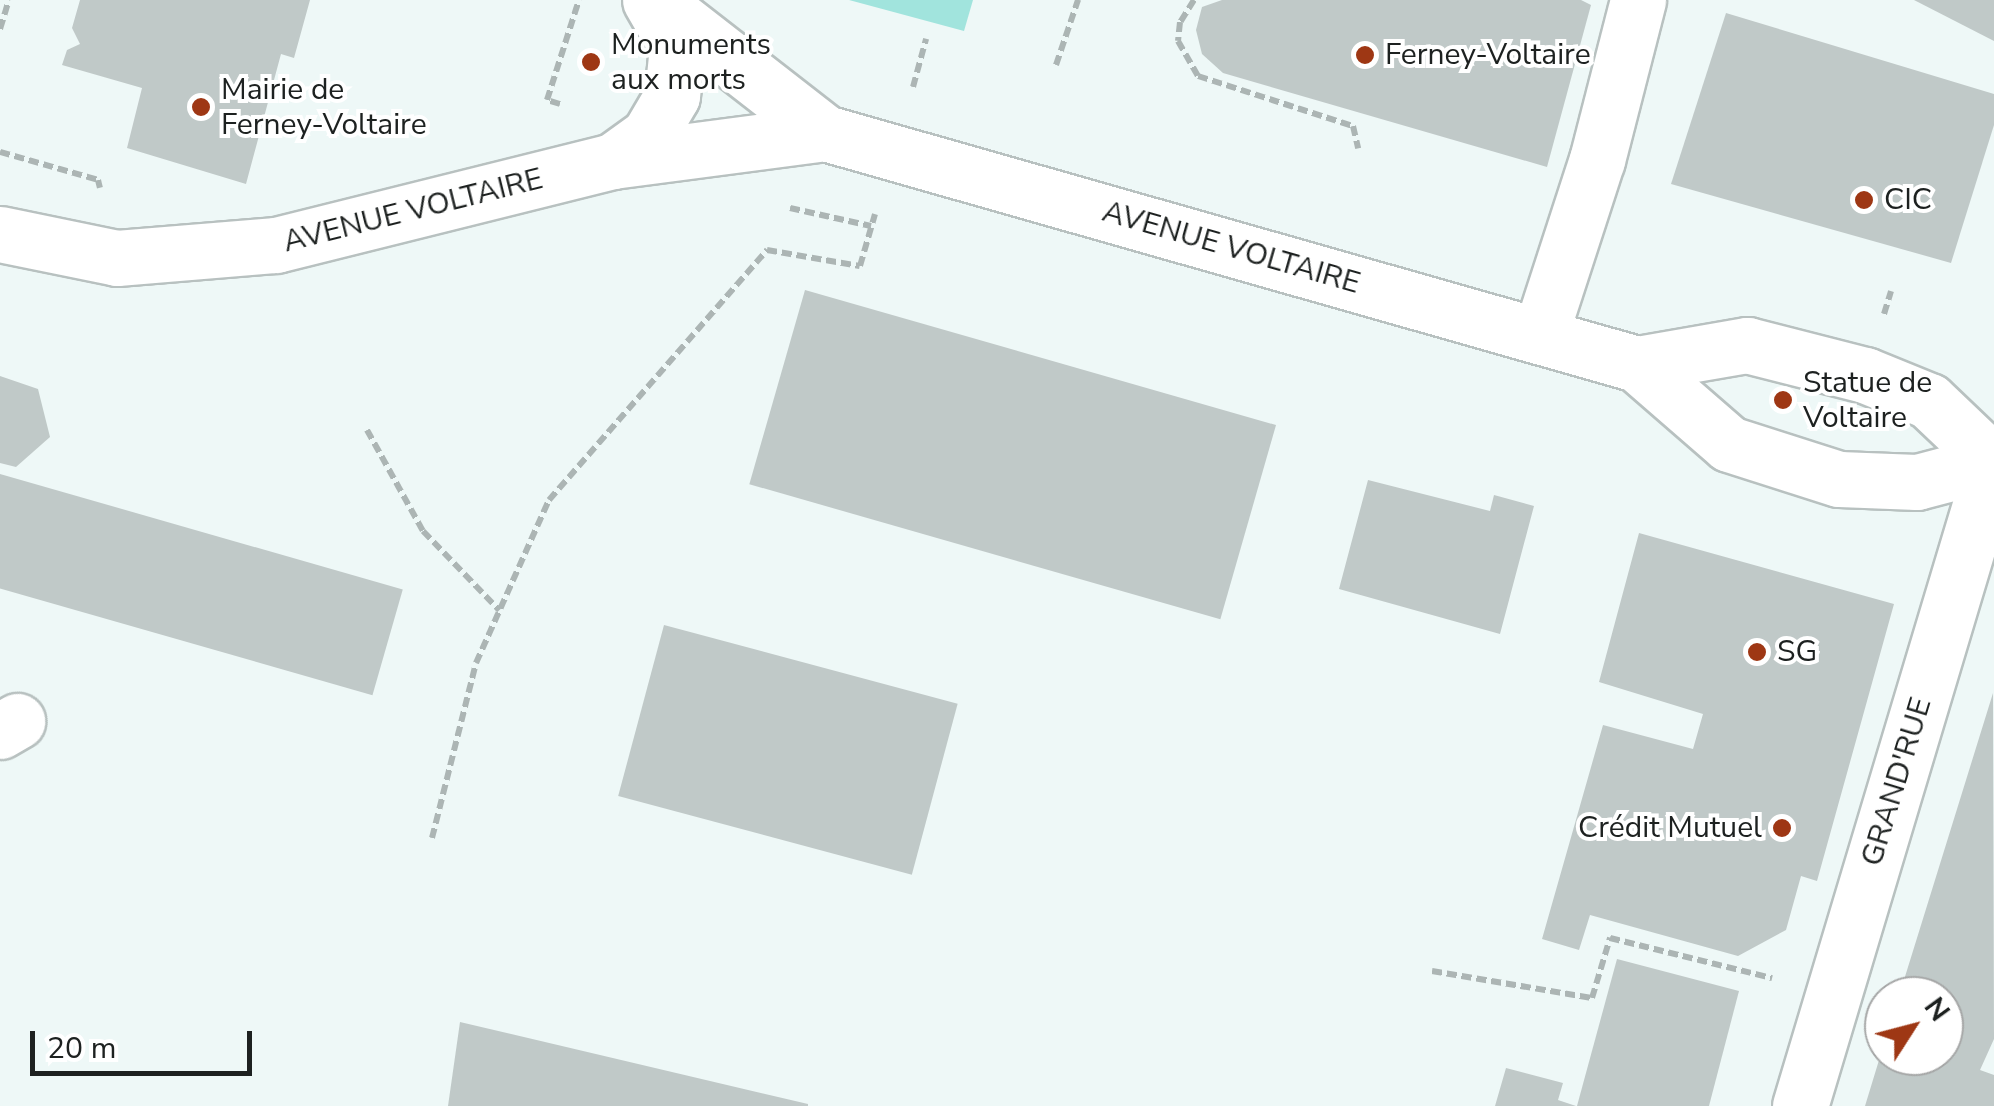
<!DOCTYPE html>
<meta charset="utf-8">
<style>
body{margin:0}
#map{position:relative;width:1994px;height:1106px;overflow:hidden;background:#eef8f7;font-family:"Nunito Sans",sans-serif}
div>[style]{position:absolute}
.green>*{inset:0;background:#a1e4dd}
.building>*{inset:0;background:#c0c9c8;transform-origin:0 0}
.path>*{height:6px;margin-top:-3px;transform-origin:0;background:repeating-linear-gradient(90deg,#acb5b4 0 10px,transparent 0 15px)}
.roads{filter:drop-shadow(2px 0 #b8c1c0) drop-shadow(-2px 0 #b8c1c0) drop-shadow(0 2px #b8c1c0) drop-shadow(0 -2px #b8c1c0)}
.minor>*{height:55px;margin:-27.5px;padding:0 27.5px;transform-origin:27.5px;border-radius:27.5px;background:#fff}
.major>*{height:55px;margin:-27.5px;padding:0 27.5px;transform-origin:27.5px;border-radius:27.5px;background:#fff}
.dots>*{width:28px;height:28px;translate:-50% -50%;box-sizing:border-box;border:5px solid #fff;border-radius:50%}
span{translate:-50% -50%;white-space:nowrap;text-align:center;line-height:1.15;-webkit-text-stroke:8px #fff;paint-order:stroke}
.poi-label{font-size:30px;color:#1d2120}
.left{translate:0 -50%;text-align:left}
.right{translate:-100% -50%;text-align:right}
.street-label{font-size:30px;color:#1d2120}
.north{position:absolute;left:1864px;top:976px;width:100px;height:100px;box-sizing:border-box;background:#fff;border:2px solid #a5a6a6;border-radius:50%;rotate:54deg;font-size:28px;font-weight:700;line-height:40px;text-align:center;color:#1d2120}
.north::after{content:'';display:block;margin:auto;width:35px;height:45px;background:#9e3714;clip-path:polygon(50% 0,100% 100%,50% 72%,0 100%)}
.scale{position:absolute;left:30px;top:1031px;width:222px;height:45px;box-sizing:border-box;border:5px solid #1d2120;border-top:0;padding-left:12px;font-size:30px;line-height:35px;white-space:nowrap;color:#1d2120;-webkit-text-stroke:8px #fff;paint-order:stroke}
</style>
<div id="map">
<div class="green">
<i style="clip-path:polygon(849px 0,973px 0,964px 31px)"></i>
</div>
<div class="building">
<i style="clip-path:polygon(80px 0,310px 0,294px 58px,281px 54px,246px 184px,127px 148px,142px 88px,62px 65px,67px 50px,80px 44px,72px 28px)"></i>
<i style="clip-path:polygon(1222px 0,1581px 0,1591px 5px,1547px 167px,1223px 73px,1202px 54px,1196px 30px,1202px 7px)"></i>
<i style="clip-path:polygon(1914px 0,1994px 0,1994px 41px)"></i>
<i style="clip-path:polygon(1726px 13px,1994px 94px,1994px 125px,1951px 263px,1671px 184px)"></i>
<i style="left:805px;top:290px;width:490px;height:202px;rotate:16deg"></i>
<i style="clip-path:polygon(0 376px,38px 389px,50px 437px,16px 467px,0 463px)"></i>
<i style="left:0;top:474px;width:419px;height:110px;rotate:16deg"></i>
<i style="clip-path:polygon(1368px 480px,1490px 511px,1494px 495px,1534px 506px,1500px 634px,1339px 589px)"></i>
<i style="clip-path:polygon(1639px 533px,1894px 604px,1817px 881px,1801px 876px,1786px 930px,1738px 956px,1590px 915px,1579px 950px,1542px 939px,1603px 725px,1693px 749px,1703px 714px,1599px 682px)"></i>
<i style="left:664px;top:625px;width:304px;height:177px;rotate:15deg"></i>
<i style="clip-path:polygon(1993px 693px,1994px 1039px,1980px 1070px,1994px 1075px,1994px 1106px,1865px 1106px,1883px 1047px,1884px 1056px,1944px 1056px,1944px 996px,1899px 996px)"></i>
<i style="clip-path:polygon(1617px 959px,1739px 991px,1709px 1106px,1577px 1106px)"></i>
<i style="clip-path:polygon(460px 1022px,808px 1104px,808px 1106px,448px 1106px)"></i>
<i style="clip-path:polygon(1506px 1068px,1563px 1083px,1558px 1100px,1576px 1106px,1495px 1106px)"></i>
</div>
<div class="path">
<i style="left:1194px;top:0;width:26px;rotate:122deg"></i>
<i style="left:1180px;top:22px;width:19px;rotate:96deg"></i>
<i style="left:1178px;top:41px;width:40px;rotate:60.3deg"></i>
<i style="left:1198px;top:76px;width:163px;rotate:17.9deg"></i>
<i style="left:1353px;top:126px;width:23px;rotate:77deg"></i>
<i style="left:0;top:29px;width:30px;rotate:-73deg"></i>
<i style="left:1056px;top:65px;width:69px;rotate:-71.3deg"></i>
<i style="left:913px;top:87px;width:50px;rotate:-74.8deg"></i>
<i style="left:560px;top:104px;width:14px;rotate:-163deg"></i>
<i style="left:547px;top:100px;width:105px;rotate:-72.3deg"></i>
<i style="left:0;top:152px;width:102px;rotate:15.9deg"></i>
<i style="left:98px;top:180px;width:8px;rotate:76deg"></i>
<i style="left:790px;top:208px;width:83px;rotate:12.5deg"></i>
<i style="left:1884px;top:314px;width:24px;rotate:-73deg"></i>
<i style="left:367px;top:430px;width:115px;rotate:61deg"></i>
<i style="left:423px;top:531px;width:110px;rotate:46.1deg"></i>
<i style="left:432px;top:838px;width:180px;rotate:-75.9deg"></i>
<i style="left:476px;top:663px;width:179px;rotate:-65.9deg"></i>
<i style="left:549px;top:500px;width:332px;rotate:-48.9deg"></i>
<i style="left:767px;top:250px;width:94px;rotate:9.8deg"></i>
<i style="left:860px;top:266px;width:54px;rotate:-73.9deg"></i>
<i style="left:1432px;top:971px;width:162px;rotate:9.6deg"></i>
<i style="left:1592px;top:998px;width:63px;rotate:-73.3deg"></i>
<i style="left:1610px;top:938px;width:167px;rotate:13.9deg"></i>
</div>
<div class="roads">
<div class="minor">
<i style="left:654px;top:0;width:217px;rotate:37.9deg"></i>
<i style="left:825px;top:133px;width:844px;rotate:15.88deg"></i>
<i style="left:1637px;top:364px;width:122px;rotate:41deg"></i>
<i style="left:1729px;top:444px;width:115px;rotate:17.7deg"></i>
<i style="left:1839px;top:479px;width:78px;rotate:2.2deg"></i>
<i style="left:1917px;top:482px;width:79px;rotate:-14.7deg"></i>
<i style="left:613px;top:161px;width:44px;rotate:-35.8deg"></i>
<i style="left:649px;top:135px;width:45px;rotate:-59.5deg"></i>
<i style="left:672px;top:96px;width:49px;rotate:-84.2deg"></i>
<i style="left:677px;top:47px;width:54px;rotate:-119.9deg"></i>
<i style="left:0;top:234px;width:119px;rotate:11.6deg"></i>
<i style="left:117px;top:258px;width:160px;rotate:-4.7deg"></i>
<i style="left:276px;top:245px;width:347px;rotate:-14deg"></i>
<i style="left:613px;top:161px;width:214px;rotate:-7.5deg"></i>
<i style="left:1540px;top:335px;width:184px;rotate:-72deg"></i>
<i style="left:1597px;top:160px;width:165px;rotate:-75.6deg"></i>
<i style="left:1637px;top:364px;width:112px;rotate:-9.8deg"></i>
<i style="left:1747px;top:345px;width:122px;rotate:14.3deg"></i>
<i style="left:1865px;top:375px;width:69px;rotate:22.1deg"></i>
<i style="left:1929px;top:401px;width:88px;rotate:43.6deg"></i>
<i style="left:0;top:731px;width:20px;rotate:-30deg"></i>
<i style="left:1800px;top:1106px;width:672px;rotate:-73.32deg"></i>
</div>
<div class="major">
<i style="left:1994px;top:458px;width:4px;rotate:90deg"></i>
</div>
</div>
<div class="dots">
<i style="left:1365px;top:55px;background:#9e3714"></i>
<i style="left:591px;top:62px;background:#9e3714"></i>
<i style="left:201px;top:107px;background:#9e3714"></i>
<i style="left:1864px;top:200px;background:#9e3714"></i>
<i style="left:1783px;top:400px;background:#9e3714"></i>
<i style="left:1757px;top:652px;background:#9e3714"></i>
<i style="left:1782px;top:828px;background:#9e3714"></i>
</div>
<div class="poi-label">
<span class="left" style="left:611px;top:62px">Monuments<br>aux morts</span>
<span class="left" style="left:1385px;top:55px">Ferney-Voltaire</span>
<span class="left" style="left:221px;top:107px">Mairie de<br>Ferney-Voltaire</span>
<span class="left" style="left:1884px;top:200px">CIC</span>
<span class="left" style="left:1803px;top:400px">Statue de<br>Voltaire</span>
<span class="left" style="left:1777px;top:652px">SG</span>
<span class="right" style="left:1762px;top:828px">Crédit Mutuel</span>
</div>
<div class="street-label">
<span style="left:413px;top:211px;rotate:-14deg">AVENUE VOLTAIRE</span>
<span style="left:1231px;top:248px;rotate:16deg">AVENUE VOLTAIRE</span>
<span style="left:1897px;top:782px;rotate:-73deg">GRAND'RUE</span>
</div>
<div class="north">N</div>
<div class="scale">20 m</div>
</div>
